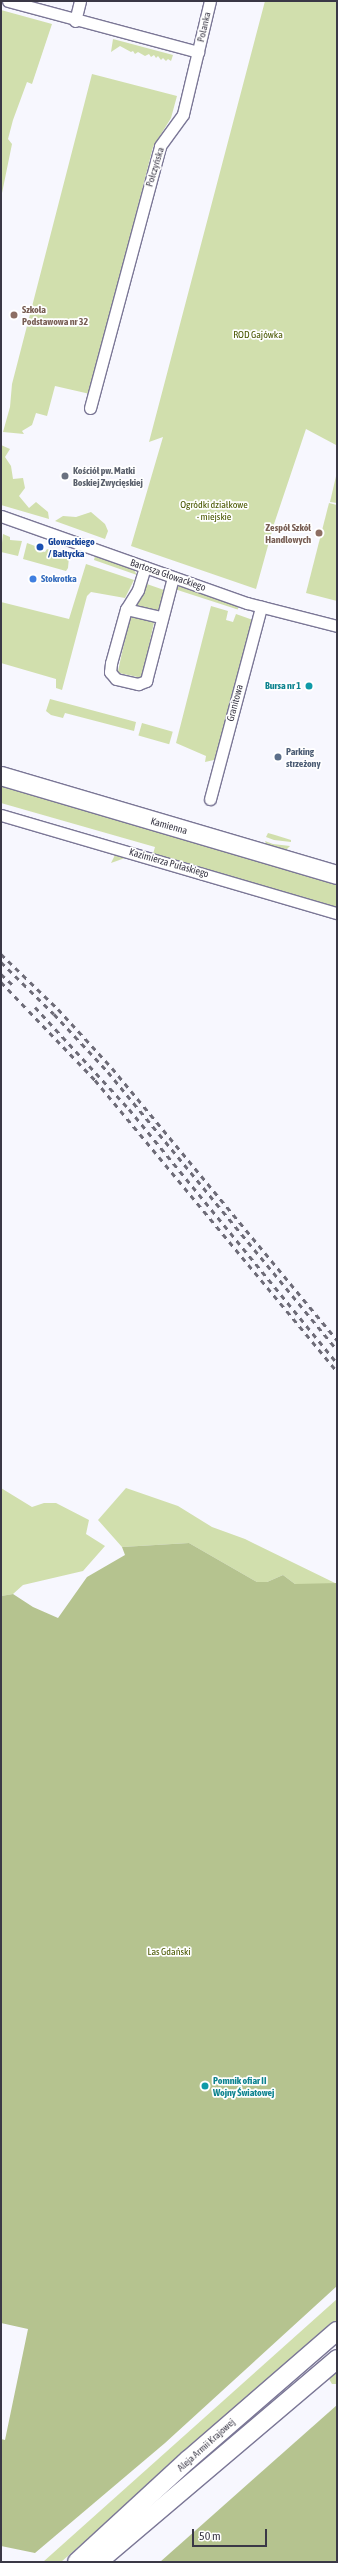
<!DOCTYPE html>
<meta charset="utf-8">
<style>
body{margin:0}
#map{position:relative;width:338px;height:2563px;overflow:hidden;background:#f7f7fe;font-family:"Asap Condensed",sans-serif}
div>[style]{position:absolute}
.green>*{inset:0;background:#d1dfad;transform-origin:0 0}
.forest>*{inset:0;background:#b5c38f}
.roads{filter:drop-shadow(1px 0 #7b7796) drop-shadow(-1px 0 #7b7796) drop-shadow(0 1px #7b7796) drop-shadow(0 -1px #7b7796)}
.street>*{height:11px;margin:-5.5px;padding:0 5.5px;transform-origin:5.5px;border-radius:5.5px;background:#fff}
.primary>*{height:18px;margin:-9px;padding:0 9px;transform-origin:9px;border-radius:9px;background:#fff}
.rail>*{height:3px;margin-top:-1.5px;transform-origin:0;background:repeating-linear-gradient(90deg,#6d6b77 0 5px,transparent 0 10px)}
.dots>*{width:11px;height:11px;translate:-50% -50%;box-sizing:border-box;border:2px solid #fff;border-radius:50%}
span{translate:-50% -50%;white-space:nowrap;text-align:center;line-height:1.15;-webkit-text-stroke:3.5px #fff;paint-order:stroke}
.street-label{font-size:10px;color:#3a3846}
.education-label{font-size:10px;color:#785e54;font-weight:700}
.left{translate:0 -50%;text-align:left}
.right{translate:-100% -50%;text-align:right}
.park-label{font-size:10px;color:#4a5802}
.worship-label{font-size:10px;color:#5b616d;font-weight:700}
.transit-label{font-size:10px;color:#164399;font-weight:700}
.shop-label{font-size:10px;color:#366cbe;font-weight:700}
.culture-label{font-size:10px;color:#0d838f;font-weight:700}
.service-label{font-size:10px;color:#4e5e75;font-weight:700}
.frame{position:absolute;inset:0;border:2px solid #3a3846;pointer-events:none}
.scale{position:absolute;left:192px;top:2529px;width:75px;height:18px;box-sizing:border-box;border:2px solid #3a3846;border-top:0;padding-left:5px;font-size:12px;line-height:14px;white-space:nowrap;color:#3a3846;-webkit-text-stroke:3px #fff;paint-order:stroke}
</style>
<div id="map">
<div class="green">
<i style="clip-path:polygon(265px 1px,337px 1px,337px 442px,336px 445px,306px 429px,274px 524px,256px 589px,131px 546px,163px 437px,149px 442px)"></i>
<i style="clip-path:polygon(1px 10px,52px 24px,32px 84px,27px 82px,13px 120px,8px 139px,12px 144px,1px 198px)"></i>
<i style="clip-path:polygon(113px 39px,173px 55px,171px 61px,168px 59px,166px 61px,163px 58px,161px 60px,158px 56px,156px 58px,154px 55px,151px 57px,149px 54px,145px 56px,138px 52px,135px 54px,133px 51px,131px 52px,120px 46px,111px 52px)"></i>
<i style="clip-path:polygon(92px 74px,177px 96px,171px 118px,153px 147px,90px 394px,55px 386px,47px 416px,36px 413px,32px 425px,22px 431px,24px 434px,3px 432px,10px 407px,12px 384px)"></i>
<i style="clip-path:polygon(1px 445px,10px 449px,5px 457px,11px 466px,13px 479px,23px 478px,25px 488px,19px 496px,29px 508px,36px 502px,48px 512px,49px 519px,1px 505px)"></i>
<i style="clip-path:polygon(337px 472px,337px 503px,330px 502px)"></i>
<i style="clip-path:polygon(329px 503px,337px 505px,337px 601px,306px 593px)"></i>
<i style="clip-path:polygon(91px 512px,105px 524px,108px 531px,105px 539px,55px 521px,63px 516px,76px 517px)"></i>
<i style="clip-path:polygon(3px 534px,10px 537px,10px 540px,22px 541px,18px 556px,1px 552px)"></i>
<i style="clip-path:polygon(27px 543px,35px 546px,37px 550px,45px 552px,47px 549px,69px 557px,68px 568px,66px 571px,23px 559px)"></i>
<i style="clip-path:polygon(95px 556px,134px 570px,137px 575px,94px 560px)"></i>
<i style="clip-path:polygon(86px 564px,134px 580px,125px 598px,91px 592px,87px 596px,62px 690px,56px 688px,56px 679px,1px 663px,1px 602px,69px 619px)"></i>
<i style="clip-path:polygon(144px 583px,164px 590px,158px 613px,134px 605px)"></i>
<i style="left:178px;top:586px;width:64px;height:4px;rotate:18deg"></i>
<i style="clip-path:polygon(211px 606px,228px 611px,226px 620px,233px 622px,236px 614px,253px 620px,216px 756px,214px 760px,205px 762px,206px 756px,176px 743px)"></i>
<i style="left:130px;top:615px;width:25px;height:59px;rotate:12deg"></i>
<i style="clip-path:polygon(50px 699px,136px 722px,134px 731px,65px 713px,63px 718px,51px 715px,46px 711px)"></i>
<i style="left:142px;top:723px;width:32px;height:13px;rotate:16deg"></i>
<i style="clip-path:polygon(1px 786px,337px 884px,337px 907px,153px 854px,155px 847px,1px 803px)"></i>
<i style="clip-path:polygon(268px 833px,275px 835px,291px 840px,291px 842px,274px 840px,266px 837px)"></i>
<i style="clip-path:polygon(265px 841px,273px 844px,290px 846px,286px 850px,275px 848px,267px 846px)"></i>
<i style="clip-path:polygon(116px 853px,126px 855px,125px 858px,111px 863px)"></i>
<i style="clip-path:polygon(1px 1488px,32px 1507px,44px 1503px,56px 1503px,89px 1520px,86px 1534px,105px 1546px,83px 1571px,23px 1585px,13px 1594px,1px 1596px)"></i>
<i style="clip-path:polygon(126px 1488px,178px 1506px,212px 1527px,245px 1539px,335px 1583px,324px 1585px,295px 1584px,283px 1575px,267px 1582px,257px 1582px,189px 1543px,122px 1547px,98px 1520px)"></i>
<i style="clip-path:polygon(337px 2299px,337px 2323px,61px 2562px,43px 2562px)"></i>
<i style="clip-path:polygon(337px 2372px,337px 2384px,332px 2384px,329px 2379px)"></i>
</div>
<div class="forest">
<i style="clip-path:polygon(189px 1543px,257px 1582px,267px 1582px,283px 1575px,295px 1584px,337px 1583px,337px 2286px,165px 2443px,35px 2553px,1px 2546px,1px 2439px,5px 2440px,28px 2329px,1px 2323px,1px 1596px,13px 1594px,33px 1607px,58px 1618px,87px 1577px,125px 1555px,122px 1547px)"></i>
<i style="clip-path:polygon(337px 2405px,337px 2562px,160px 2562px)"></i>
</div>
<div class="roads">
<div class="street">
<i style="left:8px;top:1px;width:197px;rotate:15deg"></i>
<i style="left:75px;top:21px;width:21px;rotate:-76deg"></i>
<i style="left:90px;top:408px;width:271px;rotate:-75deg"></i>
<i style="left:160px;top:146px;width:39px;rotate:-54deg"></i>
<i style="left:183px;top:114px;width:116px;rotate:-76.6deg"></i>
<i style="left:1px;top:516px;width:261px;rotate:19.5deg"></i>
<i style="left:247px;top:603px;width:93px;rotate:14.3deg"></i>
<i style="left:145px;top:567px;width:24px;rotate:107deg"></i>
<i style="left:138px;top:590px;width:22px;rotate:122deg"></i>
<i style="left:126px;top:609px;width:56px;rotate:105.5deg"></i>
<i style="left:111px;top:663px;width:9px;rotate:96deg"></i>
<i style="left:110px;top:672px;width:9px;rotate:49deg"></i>
<i style="left:116px;top:679px;width:23px;rotate:13deg"></i>
<i style="left:138px;top:684px;width:9px;rotate:-21deg"></i>
<i style="left:146px;top:681px;width:107px;rotate:-75.4deg"></i>
<i style="left:126px;top:609px;width:37px;rotate:13deg"></i>
<i style="left:210px;top:799px;width:199px;rotate:-75.1deg"></i>
<i style="left:1px;top:815px;width:350px;rotate:16.3deg"></i>
</div>
<div class="primary">
<i style="left:1px;top:776px;width:350px;rotate:16.4deg"></i>
<i style="left:77px;top:2562px;width:151px;rotate:-42.6deg"></i>
<i style="left:188px;top:2460px;width:197px;rotate:-40.9deg"></i>
<i style="left:98px;top:2562px;width:314px;rotate:-40.3deg"></i>
</div>
</div>
<div class="rail">
<i style="left:1px;top:954px;width:79px;rotate:44deg"></i>
<i style="left:58px;top:1009px;width:80px;rotate:47.5deg"></i>
<i style="left:112px;top:1068px;width:353px;rotate:50.4deg"></i>
<i style="left:1px;top:962px;width:74px;rotate:44.5deg"></i>
<i style="left:54px;top:1014px;width:79px;rotate:47deg"></i>
<i style="left:108px;top:1072px;width:360px;rotate:50.5deg"></i>
<i style="left:1px;top:974px;width:16px;rotate:43deg"></i>
<i style="left:1px;top:982px;width:136px;rotate:46.2deg"></i>
<i style="left:95px;top:1080px;width:379px;rotate:50.3deg"></i>
<i style="left:35px;top:1007px;width:139px;rotate:47.3deg"></i>
<i style="left:129px;top:1109px;width:328px;rotate:50.7deg"></i>
</div>
<div class="dots">
<i style="left:14px;top:315px;background:#8d6e63"></i>
<i style="left:65px;top:476px;background:#6b7280"></i>
<i style="left:319px;top:533px;background:#8d6e63"></i>
<i style="left:40px;top:547px;background:#1a4fb4"></i>
<i style="left:33px;top:579px;background:#3f7fe0"></i>
<i style="left:309px;top:686px;background:#0f9aa8"></i>
<i style="left:278px;top:757px;background:#5c6f8a"></i>
<i style="left:205px;top:2086px;background:#0f9aa8"></i>
</div>
<div class="street-label">
<span style="left:204px;top:27px;rotate:-77deg">Polanka</span>
<span style="left:155px;top:167px;rotate:-73deg">Połczyńska</span>
<span style="left:168px;top:575px;rotate:19deg">Bartosza Głowackiego</span>
<span style="left:235px;top:703px;rotate:-75deg">Granitowa</span>
<span style="left:169px;top:826px;rotate:16deg">Kamienna</span>
<span style="left:169px;top:863px;rotate:16deg">Kazimierza Pułaskiego</span>
<span style="left:206px;top:2445px;rotate:-42deg">Aleja Armii Krajowej</span>
</div>
<div class="education-label">
<span class="left" style="left:22px;top:315px">Szkoła<br>Podstawowa nr 32</span>
<span class="right" style="left:311px;top:533px">Zespół Szkół<br>Handlowych</span>
</div>
<div class="park-label">
<span style="left:258px;top:335px">ROD Gajówka</span>
<span style="left:214px;top:510px">Ogródki działkowe<br>- miejskie</span>
<span style="left:169px;top:1952px">Las Gdański</span>
</div>
<div class="worship-label">
<span class="left" style="left:73px;top:476px">Kościół pw. Matki<br>Boskiej Zwycięskiej</span>
</div>
<div class="transit-label">
<span class="left" style="left:48px;top:547px">Głowackiego<br>/ Bałtycka</span>
</div>
<div class="shop-label">
<span class="left" style="left:41px;top:579px">Stokrotka</span>
</div>
<div class="culture-label">
<span class="right" style="left:301px;top:686px">Bursa nr 1</span>
<span class="left" style="left:213px;top:2086px">Pomnik ofiar II<br>Wojny Światowej</span>
</div>
<div class="service-label">
<span class="left" style="left:286px;top:757px">Parking<br>strzeżony</span>
</div>
<div class="frame"></div>
<div class="scale">50 m</div>
</div>
